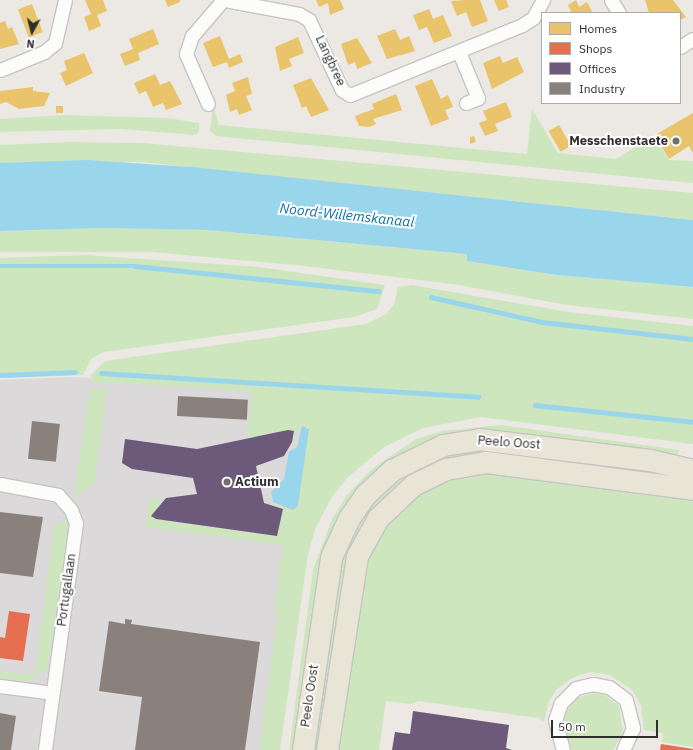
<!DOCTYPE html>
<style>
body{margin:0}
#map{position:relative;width:693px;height:750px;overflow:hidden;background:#ece8e4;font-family:"IBM Plex Sans",sans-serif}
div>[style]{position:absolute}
.industrial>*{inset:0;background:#dcd9db}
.green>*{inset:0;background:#cee6be}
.water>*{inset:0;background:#99d6ec}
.homes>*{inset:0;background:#e9c46a;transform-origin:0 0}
.shops>*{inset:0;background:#e76f51}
.offices>*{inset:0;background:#6d597a}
.industry>*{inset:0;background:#8a817c;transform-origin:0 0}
.stream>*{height:4.5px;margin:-2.25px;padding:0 2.25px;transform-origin:2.25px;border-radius:2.25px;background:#99d6ec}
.roads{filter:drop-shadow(1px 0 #c5c4c5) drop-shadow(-1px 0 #c5c4c5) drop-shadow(0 1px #c5c4c5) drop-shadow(0 -1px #c5c4c5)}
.street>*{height:13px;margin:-6.5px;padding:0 6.5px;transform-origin:6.5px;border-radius:6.5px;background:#fcfcfb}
.primary>*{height:21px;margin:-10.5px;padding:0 10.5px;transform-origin:10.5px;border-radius:10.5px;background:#e8e4d6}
.dots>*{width:11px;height:11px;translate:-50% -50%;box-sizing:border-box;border:2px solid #fff;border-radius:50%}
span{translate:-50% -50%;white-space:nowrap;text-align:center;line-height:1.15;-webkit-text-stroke:4px #fff;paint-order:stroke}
.street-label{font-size:13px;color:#2e2e2e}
.poi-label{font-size:13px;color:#2e2e2e;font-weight:700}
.right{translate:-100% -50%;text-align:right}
.left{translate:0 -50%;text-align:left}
.water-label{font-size:14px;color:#0d6fa3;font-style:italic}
.legend{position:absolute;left:541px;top:12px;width:140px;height:92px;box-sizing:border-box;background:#fff;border:1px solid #ababab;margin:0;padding:5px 7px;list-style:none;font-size:12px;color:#2e2e2e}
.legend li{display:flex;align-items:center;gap:8px;height:20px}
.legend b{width:20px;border:1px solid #ababab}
.north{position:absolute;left:12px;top:12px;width:40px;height:40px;-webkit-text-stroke:3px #fff;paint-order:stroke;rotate:187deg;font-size:11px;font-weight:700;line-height:16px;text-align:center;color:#2e2e2e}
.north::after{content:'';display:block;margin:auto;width:14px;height:18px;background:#2e2e2e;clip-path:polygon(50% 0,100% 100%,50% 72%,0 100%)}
.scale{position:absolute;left:551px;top:720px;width:107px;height:18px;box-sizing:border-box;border:2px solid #2e2e2e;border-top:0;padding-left:5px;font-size:12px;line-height:14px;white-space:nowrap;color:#2e2e2e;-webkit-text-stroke:3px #fff;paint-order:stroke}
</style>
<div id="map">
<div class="industrial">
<i style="clip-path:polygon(71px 377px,310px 390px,267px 750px,0 750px,0 380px)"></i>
</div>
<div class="green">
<i style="clip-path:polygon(213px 105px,219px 125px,527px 154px,532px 109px,558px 153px,616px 159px,654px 136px,669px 160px,693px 161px,693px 183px,216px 136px,210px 131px)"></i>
<i style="clip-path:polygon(63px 115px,167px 118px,199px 123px,199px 131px,196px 135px,121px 129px,0 132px,0 119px)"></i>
<i style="clip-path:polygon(70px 142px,143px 143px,693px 193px,693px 220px,143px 162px,0 163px,0 145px)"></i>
<i style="clip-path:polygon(103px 228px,207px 230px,467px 254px,467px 261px,557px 275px,693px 287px,693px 319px,567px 305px,453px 284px,296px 265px,152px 252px,0 252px,0 231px)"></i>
<i style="clip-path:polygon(84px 255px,259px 267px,385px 285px,377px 309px,354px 317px,104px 352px,92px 358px,83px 375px,0 378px,0 258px)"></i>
<i style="clip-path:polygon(412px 285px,568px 312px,693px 326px,693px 444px,481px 417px,423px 428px,384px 447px,347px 478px,332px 497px,316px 527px,308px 554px,280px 750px,259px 750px,278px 615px,274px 614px,283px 545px,145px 527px,149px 499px,158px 497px,160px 505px,151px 516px,158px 520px,277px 536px,279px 519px,285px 510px,263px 500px,293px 510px,298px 506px,308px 427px,296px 431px,294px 443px,289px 444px,294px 431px,288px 430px,247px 439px,251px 391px,91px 382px,91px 375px,105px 361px,366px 324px,386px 314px,394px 304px,398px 287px)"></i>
<i style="clip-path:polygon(90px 388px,107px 389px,94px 485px,77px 496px,75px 488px)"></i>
<i style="clip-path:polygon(501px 425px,679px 450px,678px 456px,494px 431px,350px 501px,293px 750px,289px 750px,313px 570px,332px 519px,347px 495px,373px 468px,416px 439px,442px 431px)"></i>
<i style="clip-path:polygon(487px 450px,693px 474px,693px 485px,475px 458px,372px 517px,323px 750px,310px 750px,340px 564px,358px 523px,375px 501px,403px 476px,445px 456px)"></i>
<i style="clip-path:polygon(464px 468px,693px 499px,693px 747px,662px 742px,663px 733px,644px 730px,641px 706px,632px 690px,610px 675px,590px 672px,572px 678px,557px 689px,549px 701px,544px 722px,539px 718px,418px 701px,411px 704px,386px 701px,379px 750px,333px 750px,357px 570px,393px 508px)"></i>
<i style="clip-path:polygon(67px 520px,68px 538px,47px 668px,28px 682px,0 678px,0 671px,30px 675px,36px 672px,54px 525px)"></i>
<i style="clip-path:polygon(594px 693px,605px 695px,619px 706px,623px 733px,613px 750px,571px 750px,564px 723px,566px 712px,577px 698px)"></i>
</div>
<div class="water">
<i style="clip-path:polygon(87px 160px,192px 167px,693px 220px,693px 287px,557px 275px,467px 261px,467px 254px,207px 230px,103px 228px,0 231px,0 163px)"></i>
<i style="clip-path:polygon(302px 426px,309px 429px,298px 506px,293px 510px,273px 502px,271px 492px,284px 479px,289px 452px,297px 447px)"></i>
</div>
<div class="homes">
<i style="clip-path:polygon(85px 0,103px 0,107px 11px,97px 15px,101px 26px,89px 31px,84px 17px,91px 14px)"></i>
<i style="clip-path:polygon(165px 0,180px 0,180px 2px,168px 7px)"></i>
<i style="clip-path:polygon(316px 0,340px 0,344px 9px,330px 15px,328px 3px,319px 7px)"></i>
<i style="clip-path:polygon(466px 0,480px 0,488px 21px,472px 27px,466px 12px,457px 16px,451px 1px)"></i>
<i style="clip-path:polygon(494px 0,506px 0,509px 7px,499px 11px)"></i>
<i style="clip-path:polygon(576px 0,579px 7px,587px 2px,593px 13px,568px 13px,571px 11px,568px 5px)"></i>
<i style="clip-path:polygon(645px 0,673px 0,686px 17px,680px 20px,680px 13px,649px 13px)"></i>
<i style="left:32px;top:4px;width:30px;height:15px;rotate:69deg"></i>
<i style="clip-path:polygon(429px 9px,433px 19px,443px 15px,452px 36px,434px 43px,427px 27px,419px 30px,413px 15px)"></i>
<i style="clip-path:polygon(5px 21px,8px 29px,12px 27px,19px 44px,0 49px,0 23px)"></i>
<i style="clip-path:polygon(153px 29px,159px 44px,138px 53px,140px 60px,125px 66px,120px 54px,133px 49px,129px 39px)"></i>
<i style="clip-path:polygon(395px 29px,400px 40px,409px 36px,415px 51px,387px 59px,377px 36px)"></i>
<i style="clip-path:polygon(220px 36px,229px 59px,240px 54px,243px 62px,229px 68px,227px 62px,213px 67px,203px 43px)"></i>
<i style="clip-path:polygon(298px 37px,304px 53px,289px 59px,292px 66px,280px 71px,275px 47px)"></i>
<i style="clip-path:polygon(357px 38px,372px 63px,357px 69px,355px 62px,348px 65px,341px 44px)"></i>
<i style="clip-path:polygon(84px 53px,93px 73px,66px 86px,60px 73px,67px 70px,64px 61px)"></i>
<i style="clip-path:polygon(500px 56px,503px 63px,517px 57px,524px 72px,492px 89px,483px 63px)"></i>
<i style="clip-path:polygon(155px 74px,160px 85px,170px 81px,182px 104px,166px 110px,163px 103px,153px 107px,146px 91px,139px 94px,134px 83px)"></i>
<i style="clip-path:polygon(248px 77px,252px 94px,246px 96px,252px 110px,239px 115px,237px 109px,230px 112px,226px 95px,235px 91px,232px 83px)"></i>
<i style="clip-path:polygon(311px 78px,329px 110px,311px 117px,306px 106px,302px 108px,293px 85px)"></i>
<i style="clip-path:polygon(432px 79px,441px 99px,448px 95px,453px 107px,445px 110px,449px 119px,431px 126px,415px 86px)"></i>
<i style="clip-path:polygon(33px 87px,33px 91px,50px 93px,44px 106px,19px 109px,6px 102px,0 104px,0 91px)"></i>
<i style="clip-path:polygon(396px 94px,402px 110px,373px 119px,376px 124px,369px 127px,359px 126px,355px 116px,374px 109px,372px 104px)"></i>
<i style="clip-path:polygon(506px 102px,512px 117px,495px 124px,498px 131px,485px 136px,479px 123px,487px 120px,483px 111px)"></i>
<i style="left:56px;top:106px;width:7px;height:7px"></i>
<i style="clip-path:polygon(693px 113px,693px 153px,689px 146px,669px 159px,655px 135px)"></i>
<i style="left:559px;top:125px;width:24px;height:12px;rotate:60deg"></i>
<i style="clip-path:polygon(474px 136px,476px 142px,470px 144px,470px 137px)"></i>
</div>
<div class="shops">
<i style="clip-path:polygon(9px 611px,30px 614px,23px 661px,0 658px,0 637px,5px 638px)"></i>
<i style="clip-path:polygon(661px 744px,693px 749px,693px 750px,660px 750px)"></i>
</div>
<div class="offices">
<i style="clip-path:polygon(288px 430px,294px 431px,292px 442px,284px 456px,256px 466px,264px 503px,283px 509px,277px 536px,156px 519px,151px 516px,166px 498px,197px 494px,193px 478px,132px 469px,122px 463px,125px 439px,197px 449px)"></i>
<i style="clip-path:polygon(413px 711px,509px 725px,506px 748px,512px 750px,392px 750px,395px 732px,410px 734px)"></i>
</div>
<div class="industry">
<i style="left:178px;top:396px;width:70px;height:20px;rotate:3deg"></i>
<i style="left:32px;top:421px;width:28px;height:38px;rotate:6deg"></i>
<i style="clip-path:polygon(0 512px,43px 517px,33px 577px,0 573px)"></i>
<i style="clip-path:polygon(125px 619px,132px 620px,131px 624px,260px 642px,245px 750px,135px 750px,142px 697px,99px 691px,109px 621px,125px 624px)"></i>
<i style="clip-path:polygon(0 713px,16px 716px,11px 750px,0 750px)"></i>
</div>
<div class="stream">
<i style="left:0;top:266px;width:135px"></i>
<i style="left:135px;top:266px;width:245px;rotate:5.9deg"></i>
<i style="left:431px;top:297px;width:114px;rotate:12.7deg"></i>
<i style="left:542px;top:322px;width:152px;rotate:6.4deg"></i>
<i style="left:101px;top:373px;width:378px;rotate:3.6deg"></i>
<i style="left:0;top:375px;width:75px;rotate:-2.3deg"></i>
<i style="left:535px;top:405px;width:159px;rotate:6.1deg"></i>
</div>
<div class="roads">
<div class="street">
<i style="left:225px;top:0;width:75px;rotate:10.7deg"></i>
<i style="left:299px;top:14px;width:12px;rotate:31deg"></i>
<i style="left:309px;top:20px;width:77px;rotate:64.8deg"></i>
<i style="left:342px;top:90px;width:9px;rotate:32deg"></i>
<i style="left:350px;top:95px;width:186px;rotate:-22.1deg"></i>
<i style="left:522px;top:25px;width:13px;rotate:-32deg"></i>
<i style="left:533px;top:18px;width:21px;rotate:-61deg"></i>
<i style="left:611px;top:0;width:15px;rotate:58deg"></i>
<i style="left:680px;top:47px;width:15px;rotate:-32deg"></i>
<i style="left:459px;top:52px;width:50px;rotate:67.6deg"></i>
<i style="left:478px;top:98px;width:13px;rotate:157deg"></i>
<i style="left:0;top:70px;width:48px;rotate:-22.2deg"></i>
<i style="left:44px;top:52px;width:14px;rotate:-39deg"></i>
<i style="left:55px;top:43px;width:44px;rotate:-76.9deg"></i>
<i style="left:208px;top:104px;width:55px;rotate:-113.7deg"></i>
<i style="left:186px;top:54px;width:19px;rotate:-72deg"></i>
<i style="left:192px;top:36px;width:48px;rotate:-49.3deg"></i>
<i style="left:0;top:484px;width:59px;rotate:10.7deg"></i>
<i style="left:58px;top:495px;width:20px;rotate:49deg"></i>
<i style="left:71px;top:510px;width:14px;rotate:69deg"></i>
<i style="left:76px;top:523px;width:229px;rotate:97.8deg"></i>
<i style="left:0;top:686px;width:53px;rotate:7.5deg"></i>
<i style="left:563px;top:750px;width:31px;rotate:-105deg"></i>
<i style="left:555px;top:720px;width:18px;rotate:-71deg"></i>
<i style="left:561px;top:703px;width:21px;rotate:-45deg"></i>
<i style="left:576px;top:688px;width:17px;rotate:-13deg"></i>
<i style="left:593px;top:684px;width:16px;rotate:11deg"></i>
<i style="left:609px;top:687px;width:21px;rotate:37deg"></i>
<i style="left:626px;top:700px;width:29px;rotate:76deg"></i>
<i style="left:633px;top:728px;width:24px;rotate:114deg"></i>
</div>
<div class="primary">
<i style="left:303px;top:750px;width:195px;rotate:-81.7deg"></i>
<i style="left:331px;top:557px;width:43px;rotate:-65.2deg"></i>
<i style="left:349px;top:518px;width:28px;rotate:-55deg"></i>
<i style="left:365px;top:495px;width:37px;rotate:-43deg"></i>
<i style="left:392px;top:470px;width:57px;rotate:-26.1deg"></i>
<i style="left:443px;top:445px;width:36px;rotate:-9deg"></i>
<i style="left:479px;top:439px;width:172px;rotate:7deg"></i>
<i style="left:650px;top:460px;width:44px;rotate:13.1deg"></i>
<i style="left:327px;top:750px;width:196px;rotate:-81.2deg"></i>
<i style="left:357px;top:556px;width:43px;rotate:-61.1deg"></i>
<i style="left:378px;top:518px;width:48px;rotate:-43.3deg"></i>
<i style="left:413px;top:485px;width:37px;rotate:-26deg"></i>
<i style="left:446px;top:469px;width:41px;rotate:-9.9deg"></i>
<i style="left:486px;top:462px;width:209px;rotate:7.4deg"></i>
</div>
</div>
<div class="dots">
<i style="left:676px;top:141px;background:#706f6e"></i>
<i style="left:227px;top:482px;background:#706f6e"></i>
</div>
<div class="street-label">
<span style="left:330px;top:61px;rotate:65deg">Langbree</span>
<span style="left:509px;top:443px;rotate:4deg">Peelo Oost</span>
<span style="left:67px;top:590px;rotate:-82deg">Portugallaan</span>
<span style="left:310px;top:696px;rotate:-82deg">Peelo Oost</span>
</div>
<div class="poi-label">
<span class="right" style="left:668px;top:141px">Messchenstaete</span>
<span class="left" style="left:235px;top:482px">Actium</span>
</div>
<div class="water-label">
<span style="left:347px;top:215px;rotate:6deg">Noord-Willemskanaal</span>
</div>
<ul class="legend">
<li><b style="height:11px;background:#e9c46a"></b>Homes</li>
<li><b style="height:11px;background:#e76f51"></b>Shops</li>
<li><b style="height:11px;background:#6d597a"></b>Offices</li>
<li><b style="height:11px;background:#8a817c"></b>Industry</li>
</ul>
<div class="north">N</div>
<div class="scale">50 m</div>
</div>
